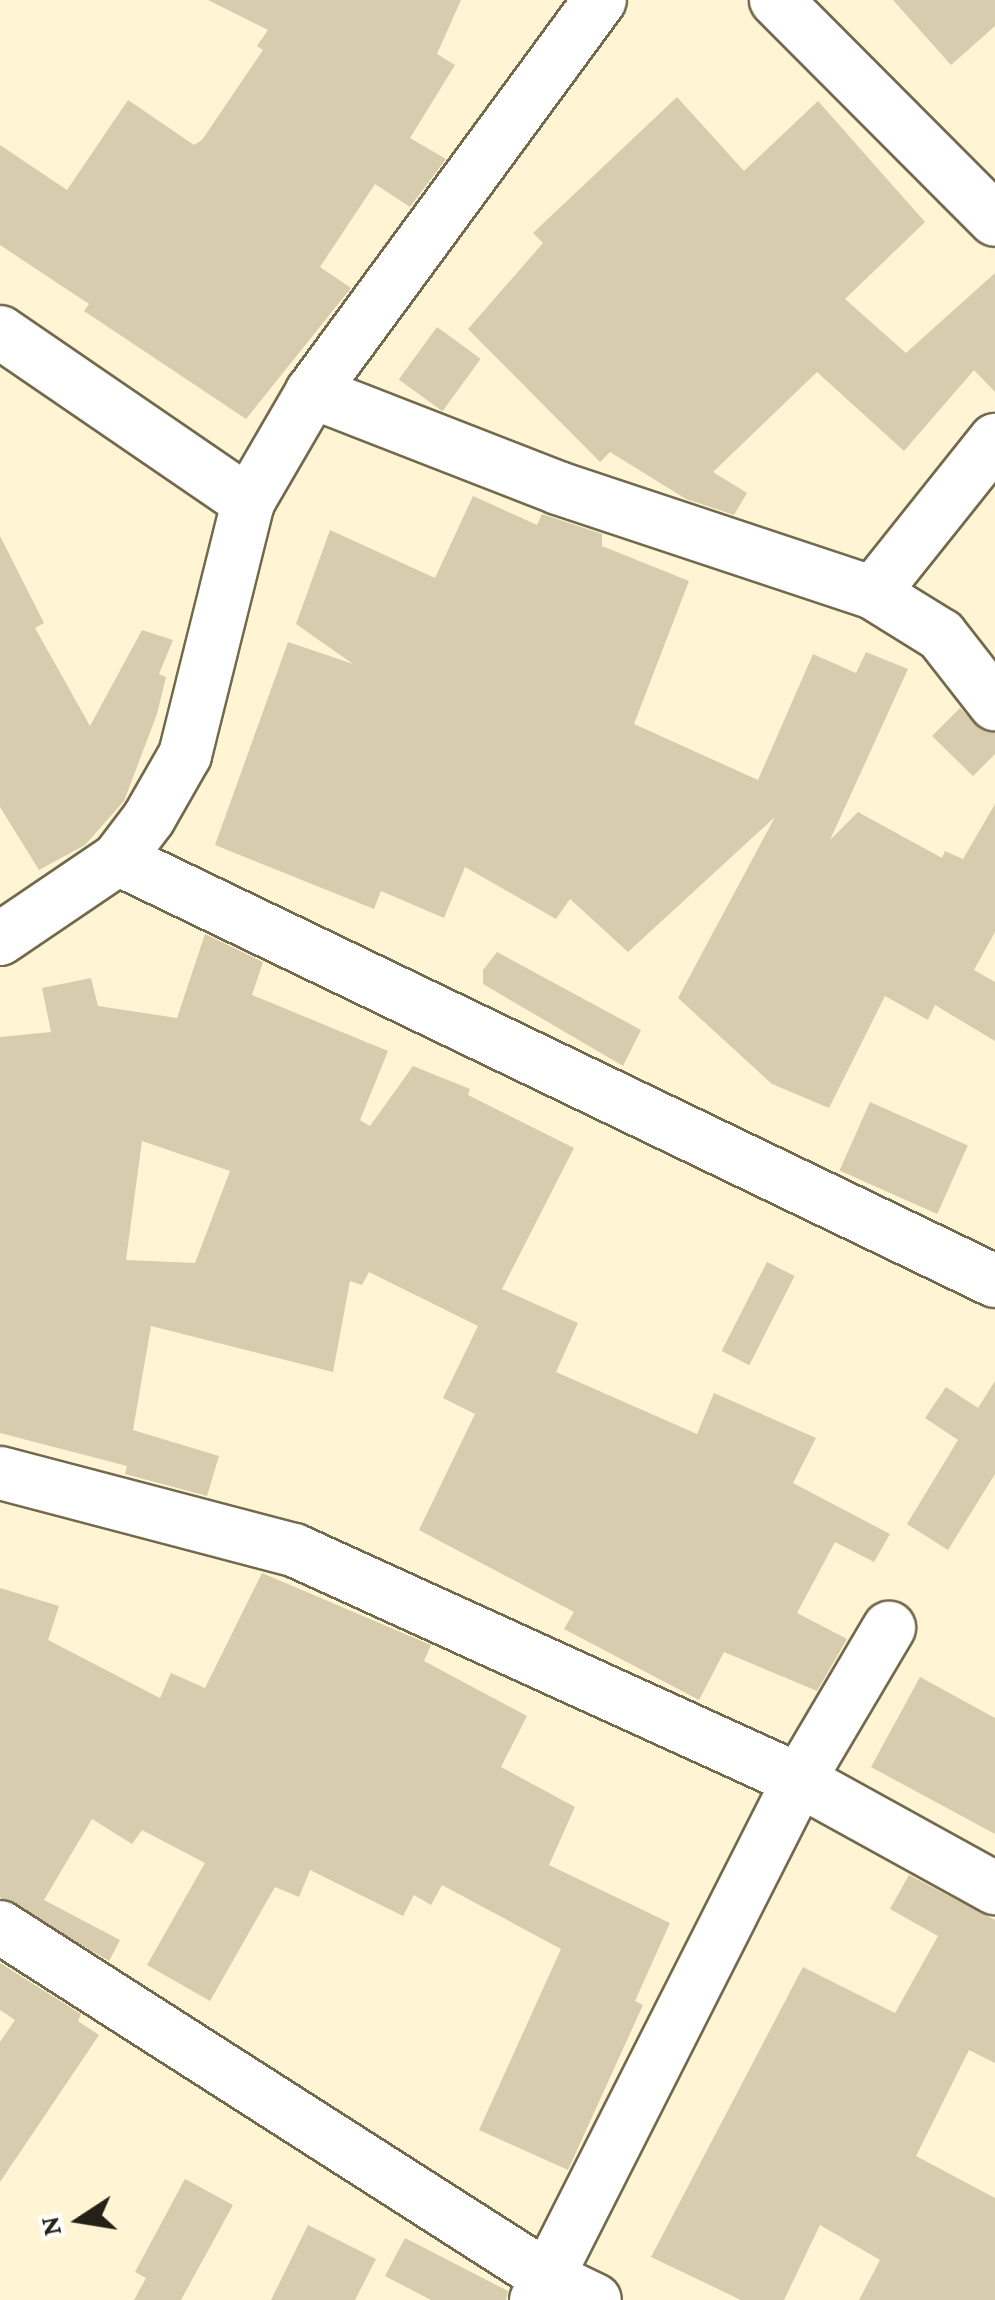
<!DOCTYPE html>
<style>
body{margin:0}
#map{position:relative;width:995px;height:2300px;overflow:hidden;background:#fff4d4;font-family:"Crimson Pro",serif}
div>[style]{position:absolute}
.building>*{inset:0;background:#d7ccad;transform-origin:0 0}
.roads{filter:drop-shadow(2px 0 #73694d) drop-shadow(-2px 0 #73694d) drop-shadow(0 2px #73694d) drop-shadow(0 -2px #73694d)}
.minor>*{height:52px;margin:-26px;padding:0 26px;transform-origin:26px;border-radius:26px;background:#fff}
span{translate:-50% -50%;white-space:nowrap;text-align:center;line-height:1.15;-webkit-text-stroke:8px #fff;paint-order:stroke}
.north{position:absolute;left:30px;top:2170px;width:100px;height:100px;-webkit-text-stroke:8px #fff;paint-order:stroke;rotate:258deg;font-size:28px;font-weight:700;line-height:40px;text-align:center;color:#252116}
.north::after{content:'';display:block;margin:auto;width:35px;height:45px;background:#252116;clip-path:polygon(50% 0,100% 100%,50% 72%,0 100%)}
</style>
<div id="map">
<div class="building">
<i style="clip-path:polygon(208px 0,461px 0,437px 54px,455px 65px,410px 138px,446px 159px,410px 207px,375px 184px,320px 267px,351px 288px,246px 419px,84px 311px,89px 304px,0 245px,0 145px,67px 190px,128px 100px,194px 145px,202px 140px,263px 50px,257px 46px,268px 30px)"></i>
<i style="clip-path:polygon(893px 0,995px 0,995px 26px,951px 65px)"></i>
<i style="clip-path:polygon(677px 97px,744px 171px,818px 101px,925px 222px,845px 299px,906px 353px,995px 273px,995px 392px,974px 370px,904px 451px,817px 372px,713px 472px,747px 493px,734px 515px,686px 499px,610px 452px,600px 462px,468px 329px,543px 243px,533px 233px)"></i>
<i style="left:437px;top:327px;width:54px;height:65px;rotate:36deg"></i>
<i style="clip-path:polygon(473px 496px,537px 525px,542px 514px,602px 534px,602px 546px,689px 581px,634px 724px,758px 780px,813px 654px,856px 673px,866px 652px,908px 669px,830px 840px,858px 812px,942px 858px,945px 851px,963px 859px,995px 804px,995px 932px,974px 970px,995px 982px,995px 1041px,935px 1005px,928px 1020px,885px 996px,829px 1108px,772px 1084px,678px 998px,775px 817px,628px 952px,570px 899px,556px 919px,465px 867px,444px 918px,381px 891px,374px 909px,215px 845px,288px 642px,353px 664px,296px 624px,330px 530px,435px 578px)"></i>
<i style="clip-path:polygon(0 536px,44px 623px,35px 628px,90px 726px,142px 630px,173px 640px,159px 674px,166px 677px,157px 714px,124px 801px,85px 845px,39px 870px,0 807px)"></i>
<i style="clip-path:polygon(960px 708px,983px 731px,995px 733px,995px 754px,973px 776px,932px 736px)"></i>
<i style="clip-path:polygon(evenodd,205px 934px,263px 962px,252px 995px,388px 1051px,360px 1120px,370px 1126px,413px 1066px,470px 1089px,468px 1095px,574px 1148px,502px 1289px,578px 1323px,556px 1372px,697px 1434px,714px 1393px,816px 1438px,793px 1483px,890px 1534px,874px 1562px,835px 1542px,797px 1613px,847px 1639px,817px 1691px,724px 1652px,699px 1700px,564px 1629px,574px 1612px,419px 1530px,475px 1414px,443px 1398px,478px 1326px,369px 1272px,362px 1285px,350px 1281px,333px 1372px,151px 1326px,133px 1430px,219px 1456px,207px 1496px,125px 1474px,127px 1466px,0 1433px,0 1037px,51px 1032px,42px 988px,91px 978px,98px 1006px,177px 1018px,205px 934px,142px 1141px,230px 1171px,195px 1263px,126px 1260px,142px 1141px)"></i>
<i style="clip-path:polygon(497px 952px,641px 1030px,623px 1066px,483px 984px,483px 970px)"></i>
<i style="left:870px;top:1102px;width:107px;height:75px;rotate:24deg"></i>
<i style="left:767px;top:1262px;width:31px;height:100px;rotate:27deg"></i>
<i style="clip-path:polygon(995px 1381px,995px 1474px,948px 1550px,907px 1524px,958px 1440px,925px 1418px,946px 1387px,978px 1408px)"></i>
<i style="clip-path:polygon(262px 1573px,431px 1645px,424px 1661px,527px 1716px,501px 1767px,575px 1807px,549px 1865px,670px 1923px,635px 2001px,643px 2005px,568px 2170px,479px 2130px,561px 1949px,442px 1885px,431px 1905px,414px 1895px,403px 1916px,310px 1870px,299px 1897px,275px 1887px,210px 2001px,147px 1965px,205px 1863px,142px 1830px,132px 1844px,92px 1819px,44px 1900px,120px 1940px,109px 1961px,0 1897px,0 1588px,59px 1606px,48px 1640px,160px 1698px,171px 1673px,205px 1688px)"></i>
<i style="clip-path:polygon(920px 1677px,995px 1718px,995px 1834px,871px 1767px)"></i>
<i style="clip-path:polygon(909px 1875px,995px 1920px,995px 2063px,969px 2050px,916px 2156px,995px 2198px,995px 2300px,859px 2300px,880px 2260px,820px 2225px,784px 2300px,741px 2300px,651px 2257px,803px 1967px,895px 2013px,938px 1936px,890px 1909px)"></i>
<i style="clip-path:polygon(0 1963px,81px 2014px,78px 2021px,99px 2035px,0 2182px,0 2042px,15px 2020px,0 2010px)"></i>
<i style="clip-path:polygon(185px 2179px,233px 2205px,181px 2300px,134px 2300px,146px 2278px,135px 2272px)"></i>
<i style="clip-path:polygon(308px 2225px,376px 2259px,355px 2300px,271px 2300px)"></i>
<i style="clip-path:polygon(405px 2238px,508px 2291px,506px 2300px,431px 2300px,385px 2276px)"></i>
</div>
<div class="roads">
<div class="minor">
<i style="left:776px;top:0;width:310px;rotate:45.1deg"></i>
<i style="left:0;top:332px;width:301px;rotate:34.4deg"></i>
<i style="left:312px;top:392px;width:264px;rotate:21.3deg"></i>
<i style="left:558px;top:488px;width:332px;rotate:18.4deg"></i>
<i style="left:873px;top:593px;width:196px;rotate:-51.4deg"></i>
<i style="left:873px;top:593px;width:80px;rotate:31.7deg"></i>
<i style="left:941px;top:635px;width:88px;rotate:52deg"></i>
<i style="left:118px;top:859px;width:973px;rotate:25.7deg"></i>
<i style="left:0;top:939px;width:143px;rotate:-34.1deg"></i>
<i style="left:118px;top:859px;width:51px;rotate:-52.9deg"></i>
<i style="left:149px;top:818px;width:73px;rotate:-60.3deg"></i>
<i style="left:185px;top:755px;width:261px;rotate:-76deg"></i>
<i style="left:248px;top:502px;width:127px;rotate:-59.8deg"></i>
<i style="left:312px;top:392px;width:486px;rotate:-53.7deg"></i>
<i style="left:0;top:1473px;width:304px;rotate:14.7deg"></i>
<i style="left:294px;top:1550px;width:555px;rotate:24.49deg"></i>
<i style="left:799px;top:1780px;width:224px;rotate:28.9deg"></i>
<i style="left:0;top:1927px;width:649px;rotate:32.61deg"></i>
<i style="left:547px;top:2277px;width:53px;rotate:25.6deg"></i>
<i style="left:536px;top:2300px;width:583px;rotate:-63.17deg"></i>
<i style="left:799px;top:1780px;width:177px;rotate:-59.4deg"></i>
</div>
</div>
<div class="north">N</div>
</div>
